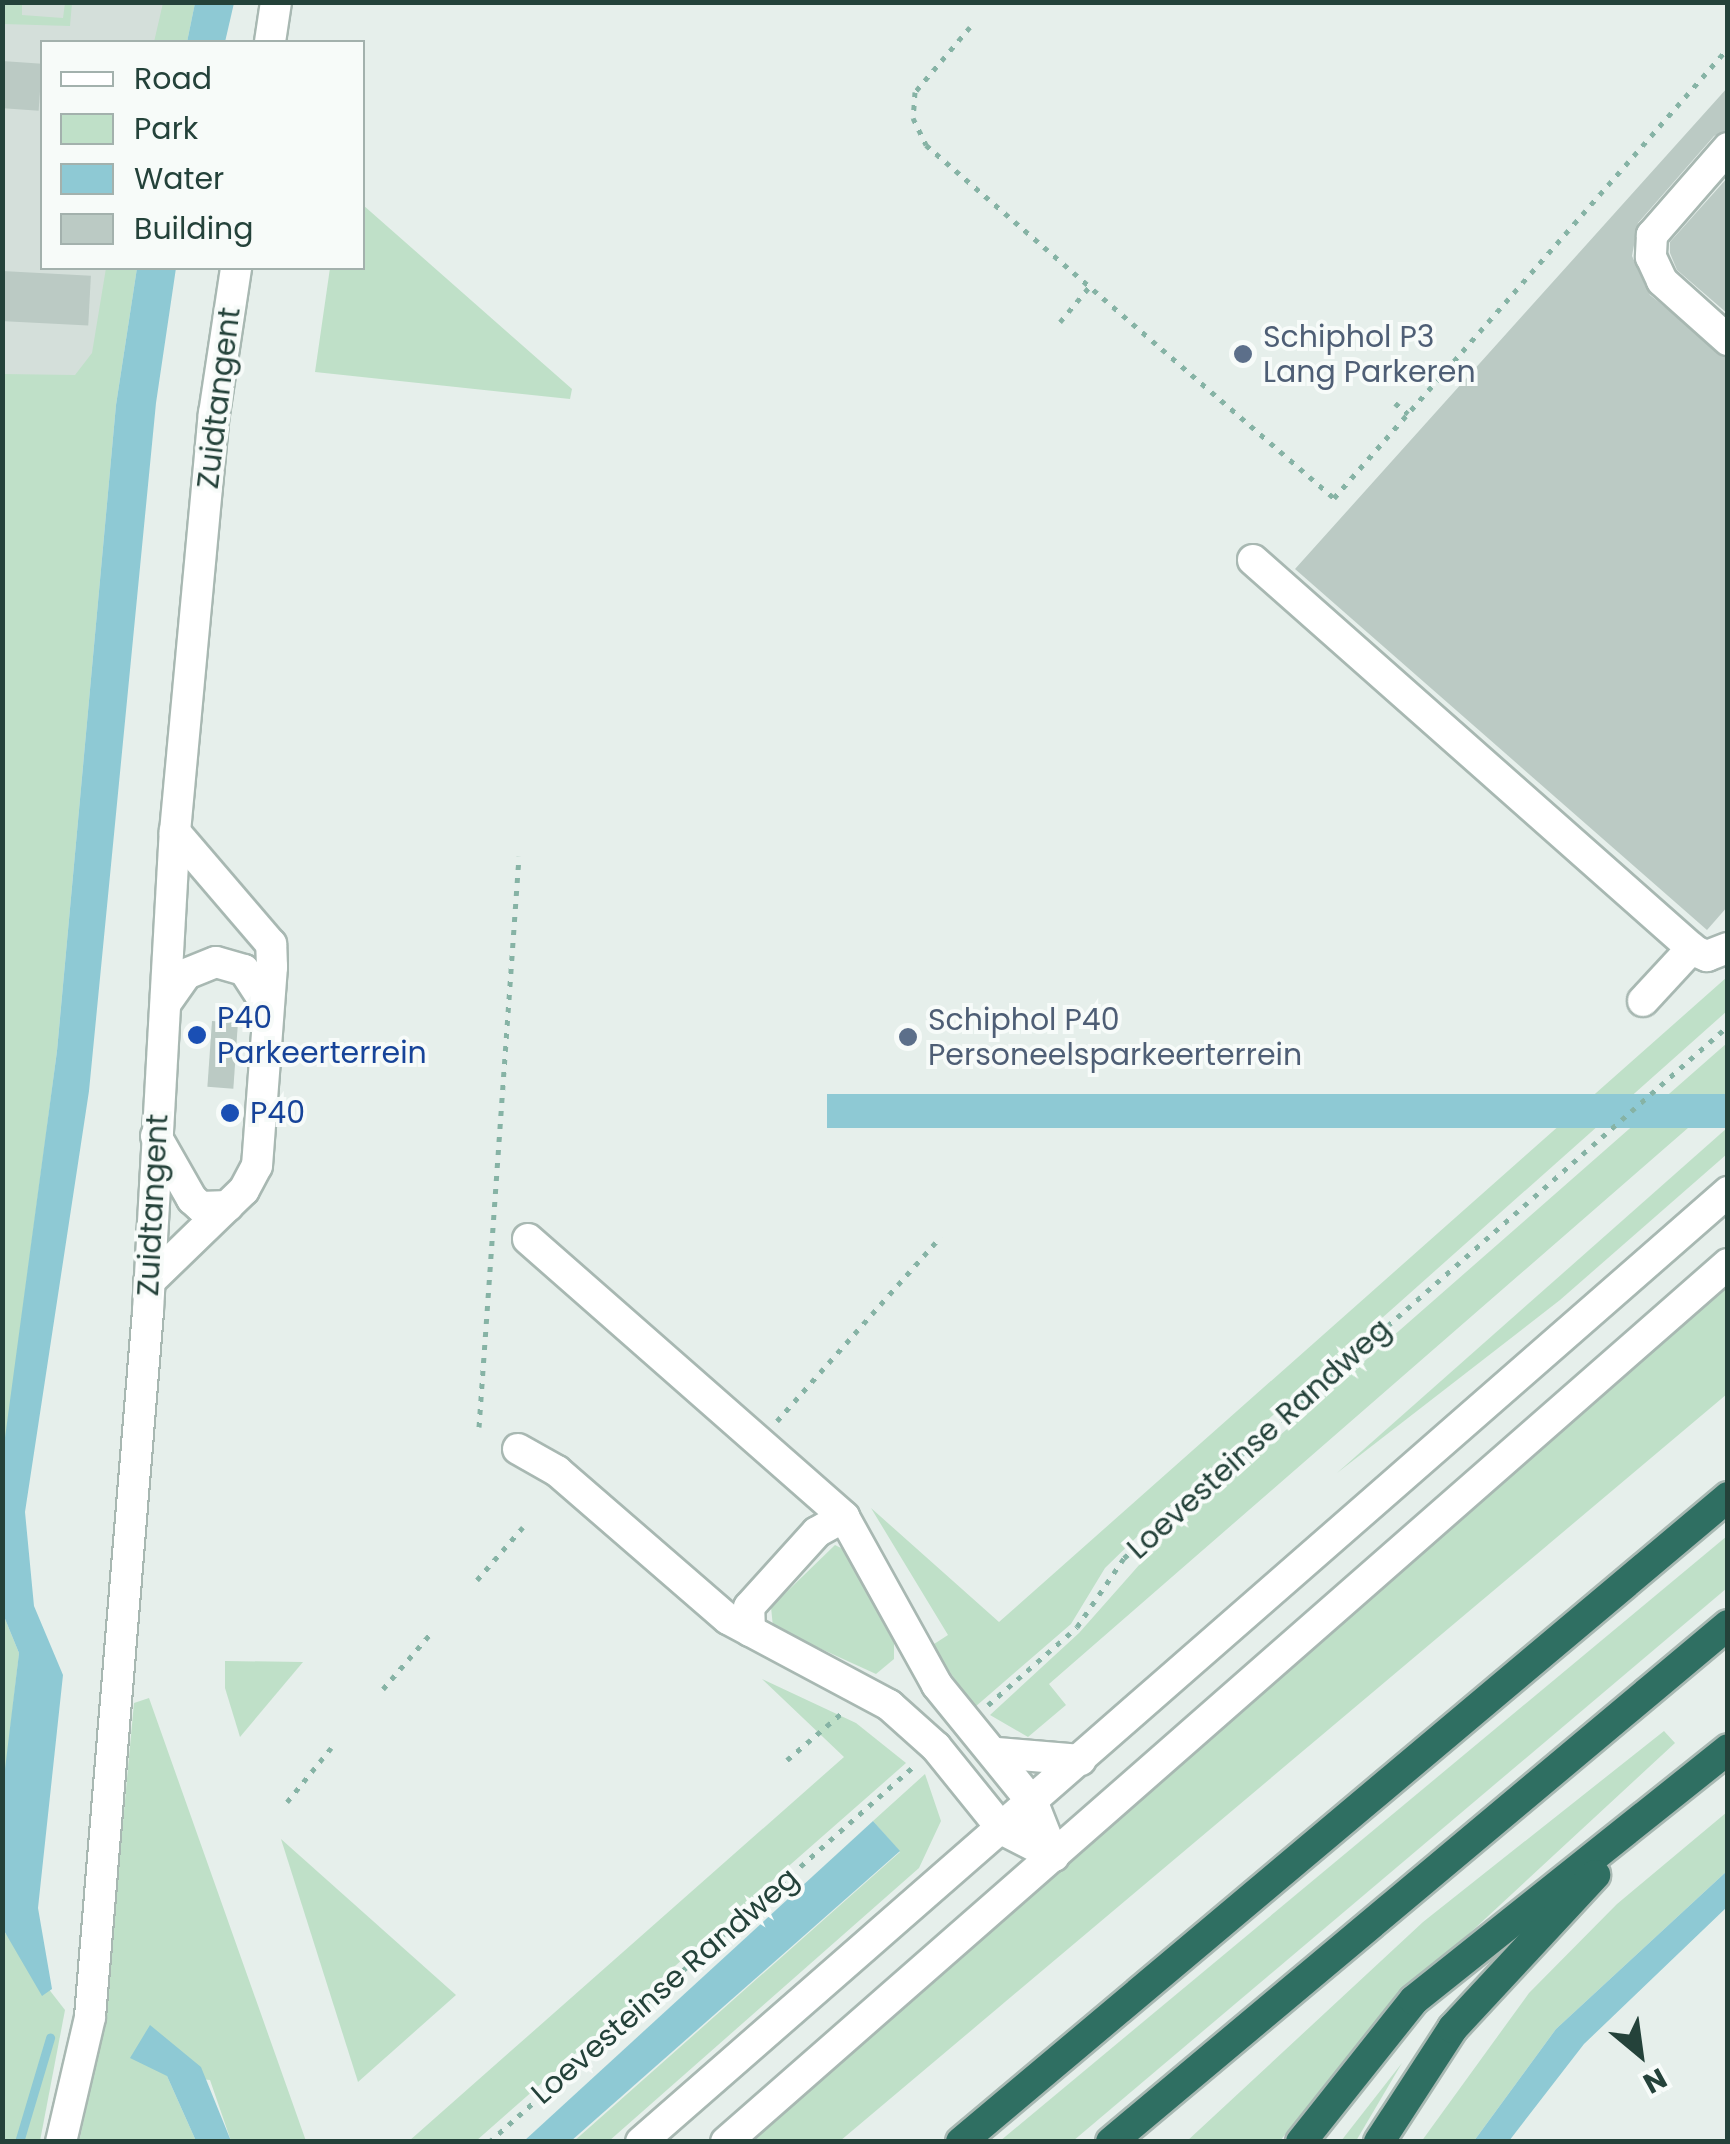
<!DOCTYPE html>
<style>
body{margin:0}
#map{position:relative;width:1730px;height:2144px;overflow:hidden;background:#e6efeb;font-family:Poppins,sans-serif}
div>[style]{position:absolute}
.built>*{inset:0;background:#d4dfda}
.green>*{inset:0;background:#bfe0c8}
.water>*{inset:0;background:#8ec9d4;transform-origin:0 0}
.stream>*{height:9px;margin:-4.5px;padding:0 4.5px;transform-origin:4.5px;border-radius:4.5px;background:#8ec9d4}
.building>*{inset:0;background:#bbcac4;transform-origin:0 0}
.path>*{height:5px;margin-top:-2.5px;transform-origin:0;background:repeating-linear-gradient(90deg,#86b3a5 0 5px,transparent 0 13px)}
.roads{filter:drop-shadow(2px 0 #a8b8b2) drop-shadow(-2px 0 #a8b8b2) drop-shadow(0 2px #a8b8b2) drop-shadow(0 -2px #a8b8b2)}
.minor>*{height:30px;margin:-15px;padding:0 15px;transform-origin:15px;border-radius:15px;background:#fff}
.highway>*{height:30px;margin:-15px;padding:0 15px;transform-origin:15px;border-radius:15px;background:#2f6f62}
.dots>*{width:28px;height:28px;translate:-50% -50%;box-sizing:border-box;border:5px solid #f7fbf9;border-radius:50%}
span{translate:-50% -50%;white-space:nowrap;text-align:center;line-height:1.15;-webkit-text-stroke:8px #f7fbf9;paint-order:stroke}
.service-label{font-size:30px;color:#4e5e75}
.left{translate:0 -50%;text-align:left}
.street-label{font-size:30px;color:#24423a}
.transit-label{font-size:30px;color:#164399}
.frame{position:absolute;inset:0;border:5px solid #24423a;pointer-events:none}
.legend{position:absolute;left:40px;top:40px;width:325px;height:230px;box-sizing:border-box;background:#f7fbf9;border:2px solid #a3b1ad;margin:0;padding:12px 18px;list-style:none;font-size:30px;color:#24423a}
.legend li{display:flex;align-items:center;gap:20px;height:50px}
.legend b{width:50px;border:2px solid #a3b1ad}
.north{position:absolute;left:1590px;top:2004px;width:100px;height:100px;-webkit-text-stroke:8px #f7fbf9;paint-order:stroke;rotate:151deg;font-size:28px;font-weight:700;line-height:40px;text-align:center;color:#24423a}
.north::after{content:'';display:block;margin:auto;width:35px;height:45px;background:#24423a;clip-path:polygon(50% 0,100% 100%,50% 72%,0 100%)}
</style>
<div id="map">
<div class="built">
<i style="clip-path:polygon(3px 3px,190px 3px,181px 42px,42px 42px,42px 268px,131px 268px,103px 393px,46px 1137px,3px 1405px)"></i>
</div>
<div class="green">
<i style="clip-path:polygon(3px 2px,22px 3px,22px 15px,63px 18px,65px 3px,72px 3px,70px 26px,3px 24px)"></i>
<i style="clip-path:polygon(163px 3px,195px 3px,187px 42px,154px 42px)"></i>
<i style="clip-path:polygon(363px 205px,572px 389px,570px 399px,315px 372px,330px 268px,362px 268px)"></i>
<i style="clip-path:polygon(106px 268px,137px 268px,116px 405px,57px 1051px,3px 1460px,3px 374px,75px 375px,92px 353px)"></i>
<i style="clip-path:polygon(1727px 977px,1727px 1011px,1146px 1528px,1105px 1568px,1071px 1624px,975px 1707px,931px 1646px,948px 1635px,871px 1508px,999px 1622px)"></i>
<i style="clip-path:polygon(1727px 1043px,1727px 1094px,1049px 1684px,1066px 1705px,1028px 1737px,990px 1715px,1079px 1633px,1163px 1538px)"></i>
<i style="clip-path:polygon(1727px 1128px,1727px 1154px,1560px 1300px,1337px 1473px)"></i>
<i style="clip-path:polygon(1727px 1286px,1727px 1394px,840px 2141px,745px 2142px)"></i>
<i style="clip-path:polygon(1727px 1536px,1727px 1588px,1073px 2141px,1000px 2141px)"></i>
<i style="clip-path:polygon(835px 1545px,843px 1549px,894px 1643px,894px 1659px,876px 1674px,773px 1627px,771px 1607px)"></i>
<i style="clip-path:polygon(3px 1614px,19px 1653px,3px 1794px)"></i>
<i style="clip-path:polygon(225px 1661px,303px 1662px,240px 1737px,225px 1688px)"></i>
<i style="clip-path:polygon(762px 1679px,856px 1723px,906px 1763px,476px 2141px,409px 2141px,844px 1757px)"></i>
<i style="clip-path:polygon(149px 1698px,306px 2141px,231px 2141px,210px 2080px,167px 2076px,196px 2141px,79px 2142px,104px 2027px,134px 1703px)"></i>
<i style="clip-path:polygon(1664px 1731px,1675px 1743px,1379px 2017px,1280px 2141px,1186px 2142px,1423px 1922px)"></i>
<i style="clip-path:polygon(925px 1774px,941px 1821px,919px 1868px,609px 2141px,573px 2142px,900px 1852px,873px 1821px)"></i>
<i style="clip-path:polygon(1727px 1812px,1727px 1871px,1556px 2029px,1474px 2141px,1421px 2142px,1529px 1993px,1617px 1904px)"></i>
<i style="clip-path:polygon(281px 1839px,456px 1995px,358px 2082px)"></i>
<i style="clip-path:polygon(2px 1929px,65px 2010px,40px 2141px,3px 2141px)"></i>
<i style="clip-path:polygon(1402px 2063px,1356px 2141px,1341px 2141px)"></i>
</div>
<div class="water">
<i style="clip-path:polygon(195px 3px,234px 3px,225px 42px,187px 42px)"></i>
<i style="clip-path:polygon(137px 268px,176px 268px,156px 403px,89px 1091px,25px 1512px,34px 1606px,63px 1675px,38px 1908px,52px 1989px,42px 1996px,3px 1929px,2px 1794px,19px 1653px,3px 1614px,2px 1460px,57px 1051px,116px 405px)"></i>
<i style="left:1727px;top:1094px;width:34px;height:900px;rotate:90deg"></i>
<i style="clip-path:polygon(873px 1821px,900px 1851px,571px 2141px,524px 2141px)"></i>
<i style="clip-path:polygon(1727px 1871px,1727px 1907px,1584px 2044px,1509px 2141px,1474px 2141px,1556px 2029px)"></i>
<i style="clip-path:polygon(150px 2025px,201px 2067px,231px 2141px,196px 2141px,167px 2076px,130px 2058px)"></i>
</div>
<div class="stream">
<i style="left:19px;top:2142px;width:109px;rotate:-73.4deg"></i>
</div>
<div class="building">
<i style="left:2px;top:61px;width:40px;height:47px;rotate:4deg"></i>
<i style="clip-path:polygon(1728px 87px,1728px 130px,1714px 136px,1638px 223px,1632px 256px,1650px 295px,1728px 358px,1728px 906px,1707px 930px,1295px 569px)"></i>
<i style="clip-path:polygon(1728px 177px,1728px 314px,1677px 270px,1670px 253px,1670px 242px)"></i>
<i style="left:2px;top:271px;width:89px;height:50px;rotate:3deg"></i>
<i style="left:212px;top:1021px;width:26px;height:66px;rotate:4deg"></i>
</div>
<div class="path">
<i style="left:970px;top:27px;width:85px;rotate:130.2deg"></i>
<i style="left:915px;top:92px;width:26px;rotate:94deg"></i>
<i style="left:913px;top:118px;width:30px;rotate:64deg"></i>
<i style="left:926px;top:145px;width:540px;rotate:40.87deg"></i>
<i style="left:1334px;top:498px;width:598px;rotate:-48.8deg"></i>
<i style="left:1060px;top:322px;width:47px;rotate:-50.2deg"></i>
<i style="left:1395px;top:403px;width:17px;rotate:40deg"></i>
<i style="left:777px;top:1421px;width:247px;rotate:-48.4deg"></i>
<i style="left:479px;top:1427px;width:572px;rotate:-85.99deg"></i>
<i style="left:477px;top:1580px;width:70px;rotate:-49deg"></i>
<i style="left:383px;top:1689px;width:74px;rotate:-49.4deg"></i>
<i style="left:988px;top:1705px;width:118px;rotate:-41.2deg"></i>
<i style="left:1077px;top:1627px;width:83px;rotate:-55.7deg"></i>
<i style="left:1124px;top:1558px;width:805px;rotate:-41.37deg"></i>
<i style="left:787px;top:1760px;width:74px;rotate:-40.6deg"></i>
<i style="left:287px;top:1802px;width:70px;rotate:-50.8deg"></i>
<i style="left:489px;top:2142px;width:567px;rotate:-41.5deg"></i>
</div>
<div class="roads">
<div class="minor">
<i style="left:270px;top:42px;width:40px;rotate:-81.5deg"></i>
<i style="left:1728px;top:148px;width:116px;rotate:131.1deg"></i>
<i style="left:1652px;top:235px;width:22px;rotate:93deg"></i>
<i style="left:1651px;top:257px;width:26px;rotate:65deg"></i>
<i style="left:1662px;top:281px;width:89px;rotate:41.8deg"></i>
<i style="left:1253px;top:560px;width:590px;rotate:41.5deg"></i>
<i style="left:1695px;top:951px;width:13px;rotate:23deg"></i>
<i style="left:1707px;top:956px;width:22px;rotate:-21deg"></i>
<i style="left:1643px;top:1001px;width:72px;rotate:-47.2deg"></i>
<i style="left:166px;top:1003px;width:35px;rotate:-55deg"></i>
<i style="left:186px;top:974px;width:32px;rotate:-22deg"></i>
<i style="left:216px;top:962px;width:29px;rotate:16deg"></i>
<i style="left:244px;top:970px;width:44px;rotate:57deg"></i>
<i style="left:156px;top:1136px;width:73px;rotate:60.3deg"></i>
<i style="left:192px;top:1199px;width:12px;rotate:42deg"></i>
<i style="left:201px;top:1207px;width:27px;rotate:-2deg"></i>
<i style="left:528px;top:1239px;width:421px;rotate:41.3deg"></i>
<i style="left:844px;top:1517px;width:192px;rotate:61deg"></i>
<i style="left:937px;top:1685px;width:152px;rotate:50.9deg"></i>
<i style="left:1033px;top:1803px;width:57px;rotate:68.4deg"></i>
<i style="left:149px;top:1282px;width:132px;rotate:-44.1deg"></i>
<i style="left:244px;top:1190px;width:27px;rotate:-62deg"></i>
<i style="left:257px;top:1166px;width:200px;rotate:-85.7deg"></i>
<i style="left:272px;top:967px;width:23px;rotate:-92deg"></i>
<i style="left:271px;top:944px;width:148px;rotate:-130.6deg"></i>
<i style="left:518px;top:1449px;width:45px;rotate:29.4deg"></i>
<i style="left:557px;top:1471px;width:226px;rotate:40.9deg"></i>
<i style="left:728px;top:1619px;width:183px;rotate:28.1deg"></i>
<i style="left:889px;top:1705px;width:63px;rotate:41.8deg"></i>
<i style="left:936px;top:1747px;width:107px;rotate:51.1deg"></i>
<i style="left:1003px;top:1830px;width:57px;rotate:27deg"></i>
<i style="left:750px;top:1631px;width:24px;rotate:-92deg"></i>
<i style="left:749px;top:1607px;width:101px;rotate:-47.8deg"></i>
<i style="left:817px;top:1532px;width:31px;rotate:-29deg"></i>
<i style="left:997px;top:1753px;width:84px;rotate:4.8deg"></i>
<i style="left:61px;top:2142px;width:128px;rotate:-76.9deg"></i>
<i style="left:90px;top:2017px;width:708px;rotate:-85.3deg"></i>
<i style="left:148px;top:1311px;width:480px;rotate:-86.8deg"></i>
<i style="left:175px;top:832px;width:420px;rotate:-84.7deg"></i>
<i style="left:214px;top:414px;width:148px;rotate:-81.4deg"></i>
<i style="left:641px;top:2142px;width:1444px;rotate:-41.15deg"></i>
<i style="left:726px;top:2142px;width:1332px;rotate:-41.23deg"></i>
</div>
<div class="highway">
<i style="left:961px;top:2142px;width:1002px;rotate:-40.06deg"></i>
<i style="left:1111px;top:2142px;width:805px;rotate:-39.96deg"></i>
<i style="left:1301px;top:2142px;width:181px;rotate:-51.5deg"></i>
<i style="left:1414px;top:2000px;width:402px;rotate:-38.6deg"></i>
<i style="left:1379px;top:2142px;width:136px;rotate:-57deg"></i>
<i style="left:1453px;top:2028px;width:209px;rotate:-47.1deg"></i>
</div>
</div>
<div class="dots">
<i style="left:1243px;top:354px;background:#5c6f8a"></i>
<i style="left:197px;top:1035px;background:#1a4fb4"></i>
<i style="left:908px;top:1037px;background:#5c6f8a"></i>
<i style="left:230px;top:1113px;background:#1a4fb4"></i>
</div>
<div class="service-label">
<span class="left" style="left:1263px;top:354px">Schiphol P3<br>Lang Parkeren</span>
<span class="left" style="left:928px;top:1037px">Schiphol P40<br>Personeelsparkeerterrein</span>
</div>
<div class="street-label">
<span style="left:219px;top:398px;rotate:-83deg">Zuidtangent</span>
<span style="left:153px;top:1205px;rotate:-87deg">Zuidtangent</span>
<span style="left:1259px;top:1439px;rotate:-42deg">Loevesteinse Randweg</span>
<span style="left:665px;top:1986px;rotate:-41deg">Loevesteinse Randweg</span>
</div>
<div class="transit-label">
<span class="left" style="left:217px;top:1035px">P40<br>Parkeerterrein</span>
<span class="left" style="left:250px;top:1113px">P40</span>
</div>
<div class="frame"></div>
<ul class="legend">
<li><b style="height:12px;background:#fff"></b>Road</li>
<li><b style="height:28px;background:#bfe0c8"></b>Park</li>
<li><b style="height:28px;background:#8ec9d4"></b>Water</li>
<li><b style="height:28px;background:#bbcac4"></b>Building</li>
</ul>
<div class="north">N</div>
</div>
